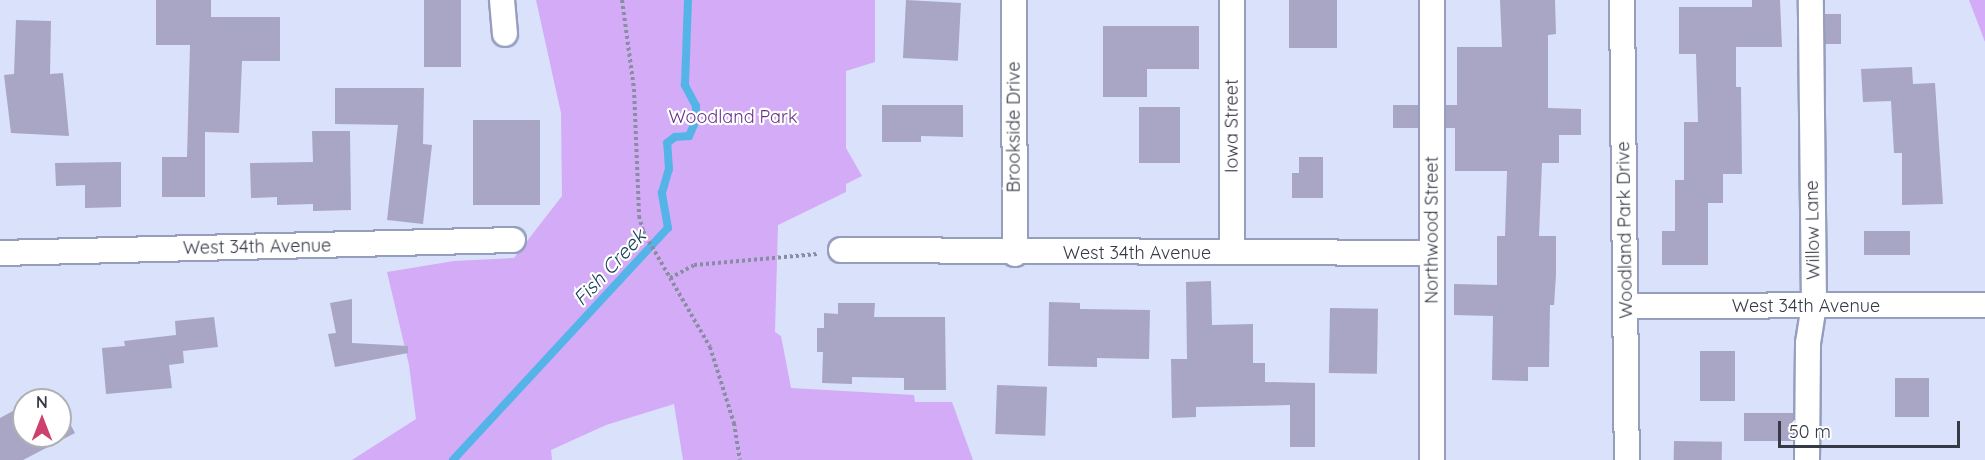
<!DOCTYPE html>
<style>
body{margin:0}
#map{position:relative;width:1985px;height:460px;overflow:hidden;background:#d9e1fb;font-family:Quicksand,sans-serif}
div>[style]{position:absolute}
.green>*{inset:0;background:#d4abf6}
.stream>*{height:8px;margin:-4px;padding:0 4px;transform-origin:4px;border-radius:4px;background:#54b4e7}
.building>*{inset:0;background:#a9a5c5;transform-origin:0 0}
.path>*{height:4px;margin-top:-2px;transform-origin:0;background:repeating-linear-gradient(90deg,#888ea1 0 3px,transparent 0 6px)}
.roads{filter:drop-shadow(2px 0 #959ebd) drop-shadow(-2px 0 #959ebd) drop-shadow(0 2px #959ebd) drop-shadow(0 -2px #959ebd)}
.minor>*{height:24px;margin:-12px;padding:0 12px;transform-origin:12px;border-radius:12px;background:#fff}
span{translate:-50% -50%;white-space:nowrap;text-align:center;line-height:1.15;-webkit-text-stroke:4.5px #fff;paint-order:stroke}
.park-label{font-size:18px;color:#653089}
.street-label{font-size:18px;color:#363a47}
.water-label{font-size:20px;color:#1b4459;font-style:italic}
.north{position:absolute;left:12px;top:388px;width:60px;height:60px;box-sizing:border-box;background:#fff;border:2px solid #afb0b5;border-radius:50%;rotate:0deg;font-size:16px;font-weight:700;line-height:24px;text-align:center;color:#363a47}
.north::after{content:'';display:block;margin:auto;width:21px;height:27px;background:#ce416d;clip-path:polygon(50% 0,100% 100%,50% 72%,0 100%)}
.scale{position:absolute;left:1778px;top:421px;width:182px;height:27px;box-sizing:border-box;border:3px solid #363a47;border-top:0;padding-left:8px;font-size:18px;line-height:21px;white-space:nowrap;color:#363a47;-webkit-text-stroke:4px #fff;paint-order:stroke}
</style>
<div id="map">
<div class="green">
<i style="clip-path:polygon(536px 0,875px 0,875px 62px,846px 71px,846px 148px,862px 176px,846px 184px,846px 192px,778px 225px,775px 332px,781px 336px,791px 388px,914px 395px,915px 402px,952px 402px,973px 460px,683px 460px,674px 404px,606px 425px,551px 450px,552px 460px,352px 460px,416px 419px,409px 365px,387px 272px,454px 261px,514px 258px,562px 196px,561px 113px)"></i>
<i style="clip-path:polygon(1969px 0,1985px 0,1985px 42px)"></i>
</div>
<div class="stream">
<i style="left:453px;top:460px;width:316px;rotate:-47.2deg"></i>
<i style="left:668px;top:228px;width:36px;rotate:-100deg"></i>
<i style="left:662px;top:193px;width:25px;rotate:-74deg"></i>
<i style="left:669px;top:169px;width:26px;rotate:-94deg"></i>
<i style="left:667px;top:143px;width:10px;rotate:-37deg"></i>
<i style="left:675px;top:137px;width:14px;rotate:-4deg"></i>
<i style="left:689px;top:136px;width:17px;rotate:-66deg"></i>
<i style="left:696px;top:120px;width:14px;rotate:-90deg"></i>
<i style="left:696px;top:106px;width:24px;rotate:-118deg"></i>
<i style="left:685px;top:85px;width:85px;rotate:-88deg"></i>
</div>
<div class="building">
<i style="clip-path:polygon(156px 0,211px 0,211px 17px,280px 17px,280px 61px,242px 61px,239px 133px,205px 132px,205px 197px,162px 197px,162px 157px,187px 157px,190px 45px,156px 45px)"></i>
<i style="left:424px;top:0;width:37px;height:67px"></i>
<i style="left:906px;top:0;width:55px;height:58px;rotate:3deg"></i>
<i style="left:1289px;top:0;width:48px;height:48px"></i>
<i style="clip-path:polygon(1500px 0,1555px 0,1556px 34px,1548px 35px,1548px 108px,1581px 109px,1581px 135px,1559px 135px,1559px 163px,1542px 163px,1539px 236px,1556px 236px,1556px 275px,1554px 305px,1550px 305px,1549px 367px,1528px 367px,1528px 381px,1492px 380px,1493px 316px,1454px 315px,1454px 284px,1497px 285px,1497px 236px,1505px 236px,1507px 171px,1455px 171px,1455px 128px,1446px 128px,1446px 105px,1457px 105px,1457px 47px,1502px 47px)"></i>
<i style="clip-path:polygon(1752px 0,1780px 0,1782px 47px,1736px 47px,1736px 87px,1741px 87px,1742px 174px,1723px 174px,1723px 203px,1708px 203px,1708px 265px,1662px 265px,1662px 231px,1675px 231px,1675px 180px,1684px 180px,1684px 122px,1698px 122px,1696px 54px,1679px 54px,1679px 7px,1752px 7px)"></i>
<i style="left:1825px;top:14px;width:16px;height:30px"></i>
<i style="clip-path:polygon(16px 20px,51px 21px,50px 74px,63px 73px,69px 136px,11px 133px,4px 75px,14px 74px)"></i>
<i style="clip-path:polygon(1103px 26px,1199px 26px,1199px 69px,1147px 69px,1147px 97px,1103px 97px)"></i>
<i style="clip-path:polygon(1912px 67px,1913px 84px,1935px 83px,1943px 204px,1902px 205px,1902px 153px,1894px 153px,1891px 101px,1863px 102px,1861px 69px)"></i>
<i style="clip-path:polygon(335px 88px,424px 88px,423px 144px,432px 145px,423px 224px,387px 220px,398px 125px,335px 124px)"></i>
<i style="clip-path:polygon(882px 105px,963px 105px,963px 137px,921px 136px,921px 142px,882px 142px)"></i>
<i style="left:1393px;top:105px;width:25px;height:23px"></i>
<i style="left:1139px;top:107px;width:41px;height:56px"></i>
<i style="left:473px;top:120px;width:67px;height:85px"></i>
<i style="clip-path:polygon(312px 131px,350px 131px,351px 210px,313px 211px,313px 204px,277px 205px,277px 197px,251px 198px,250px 163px,313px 162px)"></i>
<i style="clip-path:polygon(1299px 157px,1323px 157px,1323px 198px,1292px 198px,1292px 173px,1299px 173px)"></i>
<i style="clip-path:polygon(121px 162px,121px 207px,85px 208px,85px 185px,56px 186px,55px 163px)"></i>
<i style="left:1910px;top:231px;width:24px;height:46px;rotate:90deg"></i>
<i style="clip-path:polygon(1211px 281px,1212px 325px,1253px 324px,1253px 363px,1265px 363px,1265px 382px,1315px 383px,1315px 447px,1290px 447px,1290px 405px,1196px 407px,1196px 417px,1172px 418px,1171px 359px,1187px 359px,1186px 282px)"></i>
<i style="clip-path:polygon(352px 299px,352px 343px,408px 346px,408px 353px,335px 367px,328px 334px,336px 333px,330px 303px)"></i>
<i style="clip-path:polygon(1049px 302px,1080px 303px,1080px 309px,1150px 310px,1149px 359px,1097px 358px,1097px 367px,1048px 366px)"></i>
<i style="clip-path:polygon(838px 303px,875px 303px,874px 317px,945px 317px,946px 390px,904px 390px,904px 378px,852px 377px,852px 384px,822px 383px,823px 352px,817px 352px,817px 328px,824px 328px,824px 313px,838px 314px)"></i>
<i style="left:1330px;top:308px;width:48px;height:65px;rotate:1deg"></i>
<i style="clip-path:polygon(214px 317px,218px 347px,183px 351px,184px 363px,169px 365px,172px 388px,106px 394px,102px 348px,125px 346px,124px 341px,176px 335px,175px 321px)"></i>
<i style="left:1700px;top:351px;width:35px;height:50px"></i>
<i style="left:1895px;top:378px;width:34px;height:39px"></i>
<i style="left:997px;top:385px;width:50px;height:49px;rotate:2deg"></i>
<i style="clip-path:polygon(52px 390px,58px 400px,34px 400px)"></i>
<i style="clip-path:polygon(24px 405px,24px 436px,60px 436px,60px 405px,75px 433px,23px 460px,0 460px,0 418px)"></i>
<i style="left:1793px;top:413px;width:28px;height:49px;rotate:90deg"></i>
<i style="left:1674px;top:441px;width:48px;height:19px;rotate:1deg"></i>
</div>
<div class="path">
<i style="left:622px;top:0;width:90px;rotate:82.3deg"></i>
<i style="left:634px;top:89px;width:127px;rotate:87.7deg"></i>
<i style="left:639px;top:216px;width:16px;rotate:75deg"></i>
<i style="left:643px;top:231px;width:134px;rotate:60deg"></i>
<i style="left:710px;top:347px;width:80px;rotate:72.5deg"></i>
<i style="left:734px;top:423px;width:37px;rotate:81deg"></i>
<i style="left:670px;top:278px;width:27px;rotate:-28deg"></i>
<i style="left:694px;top:265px;width:124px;rotate:-5.1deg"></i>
</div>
<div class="roads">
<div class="minor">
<i style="left:502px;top:0;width:34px;rotate:85deg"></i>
<i style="left:1014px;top:0;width:254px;rotate:89.8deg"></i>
<i style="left:1432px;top:0;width:460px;rotate:90deg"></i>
<i style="left:1622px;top:0;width:460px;rotate:89.4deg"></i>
<i style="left:841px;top:250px;width:591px;rotate:0.29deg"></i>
<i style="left:1232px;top:252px;width:252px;rotate:-90deg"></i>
<i style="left:0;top:253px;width:513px;rotate:-1.45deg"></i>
<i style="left:1627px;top:306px;width:358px;rotate:-0.2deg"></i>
<i style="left:1807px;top:460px;width:117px;rotate:-89.5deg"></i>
<i style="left:1808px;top:343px;width:37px;rotate:-81deg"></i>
<i style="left:1814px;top:306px;width:306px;rotate:-90.6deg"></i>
</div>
</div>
<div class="park-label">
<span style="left:733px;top:117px">Woodland Park</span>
</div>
<div class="street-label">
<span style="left:1232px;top:126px;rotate:-90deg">Iowa Street</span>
<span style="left:1014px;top:127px;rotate:-90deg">Brookside Drive</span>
<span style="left:1432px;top:230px;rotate:-90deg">Northwood Street</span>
<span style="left:1625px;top:230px;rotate:-91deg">Woodland Park Drive</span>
<span style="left:1813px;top:230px;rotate:-91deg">Willow Lane</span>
<span style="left:257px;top:247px;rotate:-1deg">West 34th Avenue</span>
<span style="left:1137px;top:253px">West 34th Avenue</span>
<span style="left:1806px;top:306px">West 34th Avenue</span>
</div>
<div class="water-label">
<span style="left:609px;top:267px;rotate:-47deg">Fish Creek</span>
</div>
<div class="north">N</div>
<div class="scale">50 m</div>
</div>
